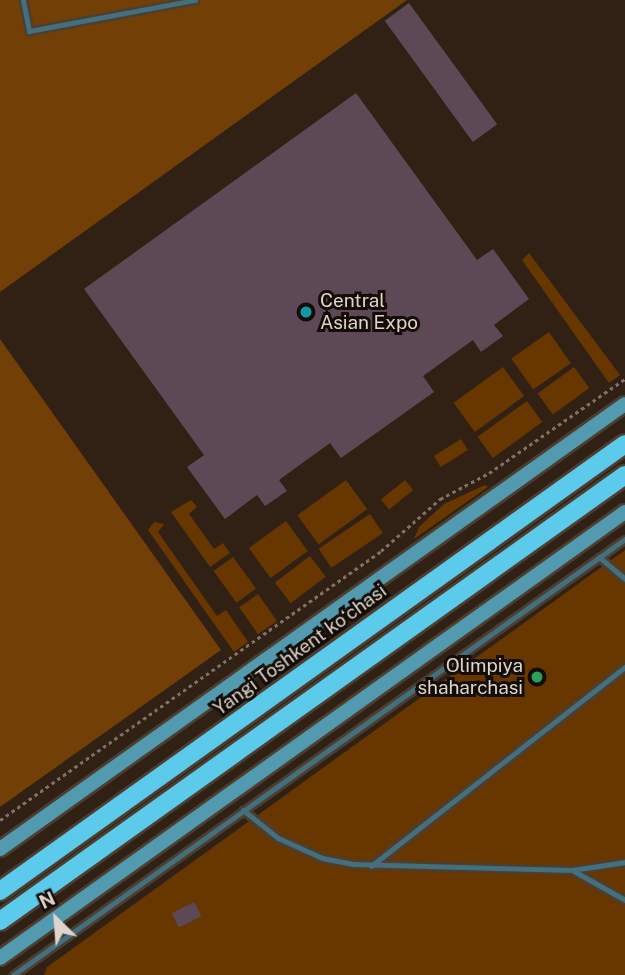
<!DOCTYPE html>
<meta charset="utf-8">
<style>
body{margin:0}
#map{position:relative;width:625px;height:975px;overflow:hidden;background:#302114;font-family:"Public Sans",sans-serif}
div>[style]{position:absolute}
.green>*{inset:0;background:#683700;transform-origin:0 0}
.forest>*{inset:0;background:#723f07}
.building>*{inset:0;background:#5d4955;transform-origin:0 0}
.path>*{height:2.5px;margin-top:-1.25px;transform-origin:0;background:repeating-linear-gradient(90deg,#7e7166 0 3.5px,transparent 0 7px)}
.roads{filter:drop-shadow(2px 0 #4c3e31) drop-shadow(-2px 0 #4c3e31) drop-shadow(0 2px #4c3e31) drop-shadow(0 -2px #4c3e31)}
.service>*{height:5px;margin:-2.5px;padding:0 2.5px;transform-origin:2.5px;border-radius:2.5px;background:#446f7d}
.secondary>*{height:14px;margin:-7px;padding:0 7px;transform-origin:7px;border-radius:7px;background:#519ab0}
.trunk>*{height:18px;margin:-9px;padding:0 9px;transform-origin:9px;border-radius:9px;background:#5ccaea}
.dots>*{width:19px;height:19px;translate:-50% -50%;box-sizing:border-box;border:4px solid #130c07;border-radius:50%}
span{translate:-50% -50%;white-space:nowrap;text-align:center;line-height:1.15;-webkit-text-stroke:6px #130c07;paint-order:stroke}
.poi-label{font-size:19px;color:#ded4cb}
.left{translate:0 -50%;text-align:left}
.right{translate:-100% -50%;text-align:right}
.street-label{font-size:19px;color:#ded4cb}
.north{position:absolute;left:21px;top:884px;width:70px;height:70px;-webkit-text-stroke:5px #130c07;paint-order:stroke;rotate:335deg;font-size:19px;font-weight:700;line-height:28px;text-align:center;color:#ded4cb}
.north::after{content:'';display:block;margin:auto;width:24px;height:32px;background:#ded4cb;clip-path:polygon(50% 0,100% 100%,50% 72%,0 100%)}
</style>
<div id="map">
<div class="green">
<i style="clip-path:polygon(529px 253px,620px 375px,609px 383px,522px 260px)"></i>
<i style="left:549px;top:332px;width:38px;height:46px;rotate:55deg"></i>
<i style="left:503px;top:367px;width:36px;height:61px;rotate:54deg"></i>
<i style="left:574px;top:367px;width:26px;height:45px;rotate:54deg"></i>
<i style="left:527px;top:401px;width:26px;height:61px;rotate:54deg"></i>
<i style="left:461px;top:439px;width:13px;height:32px;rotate:58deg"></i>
<i style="left:346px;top:480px;width:36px;height:60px;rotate:54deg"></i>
<i style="left:405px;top:480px;width:13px;height:31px;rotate:51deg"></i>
<i style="clip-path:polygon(485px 485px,488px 487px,414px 539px,419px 527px,444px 504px)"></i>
<i style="clip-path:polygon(191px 500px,197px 507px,189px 514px,214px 549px,223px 543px,230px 553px,210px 567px,171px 512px)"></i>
<i style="left:370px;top:514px;width:23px;height:62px;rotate:56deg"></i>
<i style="left:286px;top:521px;width:37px;height:46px;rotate:54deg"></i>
<i style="clip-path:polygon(154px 522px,164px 524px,158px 532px,217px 616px,226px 610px,248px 642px,234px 652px,148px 530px)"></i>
<i style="clip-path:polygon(625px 550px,625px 975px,44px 975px,47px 967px)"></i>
<i style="left:310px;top:556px;width:26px;height:44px;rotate:53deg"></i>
<i style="left:233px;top:557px;width:39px;height:24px;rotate:54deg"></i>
<i style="left:258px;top:594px;width:33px;height:23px;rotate:55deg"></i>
</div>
<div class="forest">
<i style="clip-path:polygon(0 0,407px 0,0 292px)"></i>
<i style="clip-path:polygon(0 339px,221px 650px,0 807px)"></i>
</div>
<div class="building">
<i style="left:409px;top:3px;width:150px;height:30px;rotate:54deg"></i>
<i style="clip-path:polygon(356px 93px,477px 260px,493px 249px,529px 299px,494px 325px,503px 336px,481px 352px,473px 340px,423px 376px,434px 392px,341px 458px,330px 443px,279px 480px,287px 491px,265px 506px,257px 495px,225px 519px,187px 467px,204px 455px,84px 289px)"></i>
<i style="left:194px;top:902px;width:16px;height:25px;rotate:63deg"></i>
</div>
<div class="path">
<i style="left:0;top:820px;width:466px;rotate:-35.2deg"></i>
<i style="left:381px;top:551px;width:79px;rotate:-41.4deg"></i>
<i style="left:440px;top:499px;width:55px;rotate:-28deg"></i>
<i style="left:489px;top:473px;width:165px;rotate:-34.7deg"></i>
</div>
<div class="roads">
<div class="service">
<i style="left:23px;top:0;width:32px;rotate:79deg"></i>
<i style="left:29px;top:31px;width:169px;rotate:-10.6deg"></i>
<i style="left:599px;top:557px;width:34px;rotate:40deg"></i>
<i style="left:243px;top:810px;width:45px;rotate:38.7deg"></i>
<i style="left:278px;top:838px;width:48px;rotate:24.4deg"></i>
<i style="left:322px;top:858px;width:33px;rotate:11deg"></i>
<i style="left:354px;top:864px;width:218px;rotate:1.6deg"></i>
<i style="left:572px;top:870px;width:54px;rotate:-8.6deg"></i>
<i style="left:371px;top:866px;width:323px;rotate:-38.1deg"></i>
<i style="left:572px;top:870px;width:61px;rotate:29.5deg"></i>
<i style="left:13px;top:975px;width:751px;rotate:-35.47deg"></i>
</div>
<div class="secondary">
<i style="left:0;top:849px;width:767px;rotate:-35.45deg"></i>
<i style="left:0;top:958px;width:768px;rotate:-35.51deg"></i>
</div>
<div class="trunk">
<i style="left:0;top:891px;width:768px;rotate:-35.57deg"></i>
<i style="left:0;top:921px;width:768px;rotate:-35.51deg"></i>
</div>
</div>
<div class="dots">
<i style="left:306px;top:312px;background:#0f9aa8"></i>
<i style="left:537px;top:677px;background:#2e9e5b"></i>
</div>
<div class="poi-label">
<span class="left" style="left:320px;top:312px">Central<br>Asian Expo</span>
<span class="right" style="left:523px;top:677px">Olimpiya<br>shaharchasi</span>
</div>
<div class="street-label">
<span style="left:300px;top:650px;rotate:-36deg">Yangi Toshkent ko‘chasi</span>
</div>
<div class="north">N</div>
</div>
